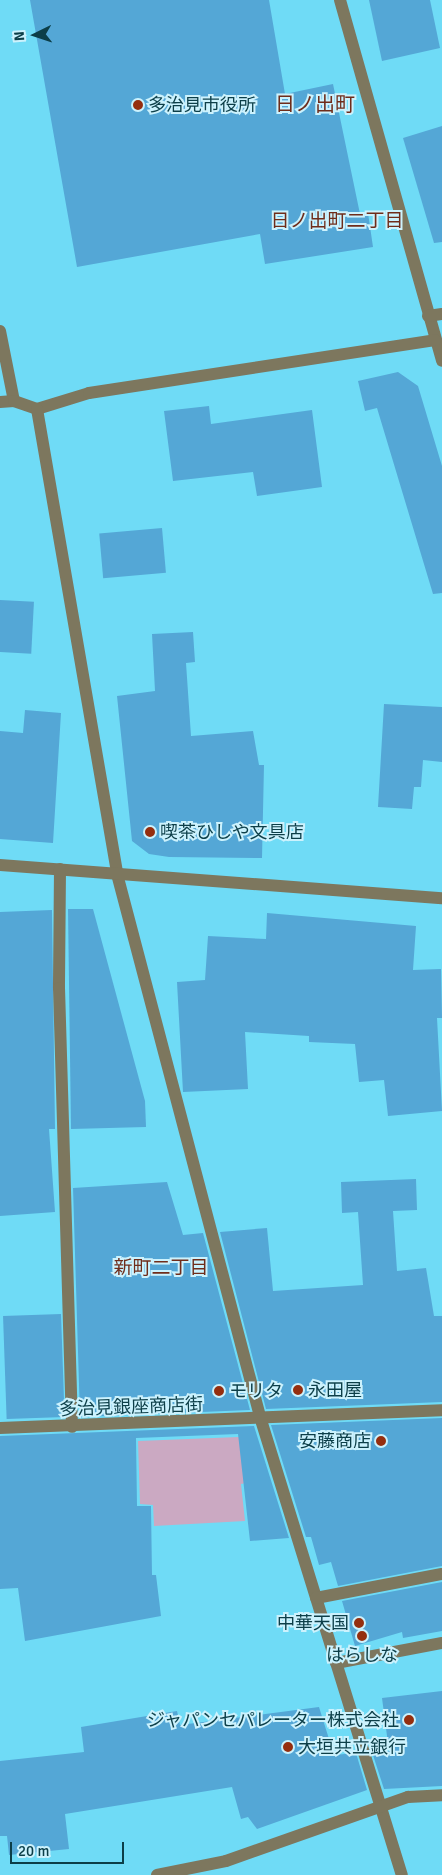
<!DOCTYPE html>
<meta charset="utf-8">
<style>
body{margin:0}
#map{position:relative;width:442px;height:1875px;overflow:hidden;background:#6fdbf6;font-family:Signika,"Noto Sans JP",sans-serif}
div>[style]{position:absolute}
.green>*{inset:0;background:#cba9c2}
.building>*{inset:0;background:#54a7d6;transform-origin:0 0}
.minor>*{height:12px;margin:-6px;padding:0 6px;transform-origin:6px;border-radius:6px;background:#7d775e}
.dots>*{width:14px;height:14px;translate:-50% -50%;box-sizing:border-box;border:2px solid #ccf2fd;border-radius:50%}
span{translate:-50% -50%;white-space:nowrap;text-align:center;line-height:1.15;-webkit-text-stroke:4px #ccf2fd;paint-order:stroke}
.poi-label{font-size:18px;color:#0c3e48}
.left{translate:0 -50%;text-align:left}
.right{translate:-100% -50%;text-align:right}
.street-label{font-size:18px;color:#0c3e48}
.neighbourhood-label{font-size:19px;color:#6f2c1a}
.quarter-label{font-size:20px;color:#6f2c1a}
.north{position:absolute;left:10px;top:10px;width:50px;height:50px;-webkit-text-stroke:4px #ccf2fd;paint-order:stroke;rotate:266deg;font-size:14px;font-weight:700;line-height:20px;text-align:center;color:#0c3e48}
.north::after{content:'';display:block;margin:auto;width:18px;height:22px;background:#0c3e48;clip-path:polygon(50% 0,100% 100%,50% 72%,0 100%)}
.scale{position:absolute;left:10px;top:1842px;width:114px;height:22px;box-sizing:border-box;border:2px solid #0c3e48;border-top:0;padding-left:6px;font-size:15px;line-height:18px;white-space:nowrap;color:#0c3e48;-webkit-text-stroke:4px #ccf2fd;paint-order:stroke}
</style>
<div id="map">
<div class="green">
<i style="clip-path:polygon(239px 1437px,251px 1482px,241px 1484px,245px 1521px,154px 1526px,153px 1505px,140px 1504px,138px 1441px)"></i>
</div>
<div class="building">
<i style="clip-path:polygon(30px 0,269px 0,285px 94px,333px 84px,360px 214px,368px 213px,373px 247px,265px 264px,260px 234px,77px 267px)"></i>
<i style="clip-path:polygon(369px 0,430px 0,440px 48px,382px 61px)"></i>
<i style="clip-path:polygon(442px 126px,442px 242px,434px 243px,403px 138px)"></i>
<i style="clip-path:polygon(398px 372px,418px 386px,442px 466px,442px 593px,433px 594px,377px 408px,365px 411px,358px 381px)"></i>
<i style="clip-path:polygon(209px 406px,211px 424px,312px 410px,322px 487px,257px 496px,253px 472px,173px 481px,164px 411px)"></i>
<i style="left:162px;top:528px;width:45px;height:63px;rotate:85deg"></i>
<i style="left:0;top:600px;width:34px;height:52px;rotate:3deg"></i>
<i style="clip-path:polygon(193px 632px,195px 662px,186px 663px,191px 736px,253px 731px,259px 765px,264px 765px,262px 858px,169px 857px,149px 854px,132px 841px,117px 696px,155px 691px,152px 634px)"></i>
<i style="clip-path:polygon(384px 704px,442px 707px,442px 762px,423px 760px,421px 787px,414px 787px,412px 809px,378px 807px)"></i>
<i style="clip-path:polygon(25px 710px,61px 713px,53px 843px,0 839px,0 731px,23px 733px)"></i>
<i style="clip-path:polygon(68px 909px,93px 909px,145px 1101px,146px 1127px,71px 1129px)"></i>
<i style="clip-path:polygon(52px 910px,55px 1129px,49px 1129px,55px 1212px,0 1216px,0 912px)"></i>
<i style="clip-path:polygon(267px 913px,416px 926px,413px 970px,441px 969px,442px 1018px,437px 1018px,442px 1111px,388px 1116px,384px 1080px,359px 1082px,355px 1044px,309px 1042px,309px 1036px,245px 1032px,248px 1089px,183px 1092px,177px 982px,205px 980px,208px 936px,266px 939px)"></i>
<i style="clip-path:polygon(416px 1179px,417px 1210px,393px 1211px,397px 1271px,426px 1268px,434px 1316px,442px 1316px,442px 1402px,266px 1409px,220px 1232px,267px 1228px,273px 1291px,363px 1285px,358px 1212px,342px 1213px,341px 1182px)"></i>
<i style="clip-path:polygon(167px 1182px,183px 1235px,203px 1233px,250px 1410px,80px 1417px,73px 1188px)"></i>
<i style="left:61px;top:1314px;width:103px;height:58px;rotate:88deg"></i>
<i style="clip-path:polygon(442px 1418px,442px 1566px,338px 1586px,331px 1562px,319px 1565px,311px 1537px,306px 1537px,271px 1425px)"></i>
<i style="clip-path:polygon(254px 1426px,289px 1538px,250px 1541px,238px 1434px,136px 1438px,137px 1506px,151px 1506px,152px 1575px,156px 1575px,161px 1616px,25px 1641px,18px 1588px,0 1589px,0 1436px)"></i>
<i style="clip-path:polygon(442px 1582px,442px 1631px,403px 1638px,402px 1632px,355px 1646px,342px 1601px)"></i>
<i style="clip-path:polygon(442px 1691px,442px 1786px,384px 1789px,372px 1752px,389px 1751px,382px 1698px)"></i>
<i style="clip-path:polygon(319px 1707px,334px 1755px,356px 1753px,367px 1790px,257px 1829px,248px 1817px,241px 1819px,232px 1787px,65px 1814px,69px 1849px,9px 1855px,7px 1836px,0 1836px,0 1761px,84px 1752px,81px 1727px,177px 1711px,180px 1725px)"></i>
</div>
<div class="minor">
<i style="left:340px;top:0;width:375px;rotate:74.2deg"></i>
<i style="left:428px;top:316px;width:14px;rotate:-8deg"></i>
<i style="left:0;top:331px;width:71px;rotate:78.7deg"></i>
<i style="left:0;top:402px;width:14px;rotate:-4deg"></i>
<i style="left:14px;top:401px;width:24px;rotate:19deg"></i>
<i style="left:37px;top:409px;width:54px;rotate:-17.1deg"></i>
<i style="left:89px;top:393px;width:350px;rotate:-8.7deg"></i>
<i style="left:37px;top:409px;width:472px;rotate:80.2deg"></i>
<i style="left:117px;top:874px;width:565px;rotate:75.23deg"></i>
<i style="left:261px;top:1420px;width:476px;rotate:72.8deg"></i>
<i style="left:0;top:865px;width:443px;rotate:4.3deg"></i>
<i style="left:60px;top:869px;width:119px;rotate:90.5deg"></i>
<i style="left:59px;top:988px;width:439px;rotate:88.3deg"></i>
<i style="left:0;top:1428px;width:442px;rotate:-2.3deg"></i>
<i style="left:316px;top:1598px;width:128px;rotate:-10.8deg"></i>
<i style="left:336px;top:1663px;width:108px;rotate:-10.7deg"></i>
<i style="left:157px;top:1875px;width:70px;rotate:-11.5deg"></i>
<i style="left:226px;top:1861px;width:193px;rotate:-19.4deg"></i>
<i style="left:408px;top:1797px;width:34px;rotate:-3deg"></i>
</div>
<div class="dots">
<i style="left:138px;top:105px;background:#952e0f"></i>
<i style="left:150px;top:832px;background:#952e0f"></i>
<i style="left:298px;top:1390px;background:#952e0f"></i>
<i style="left:219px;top:1391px;background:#952e0f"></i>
<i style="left:381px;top:1441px;background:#952e0f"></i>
<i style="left:359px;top:1623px;background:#952e0f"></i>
<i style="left:362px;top:1636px;background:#952e0f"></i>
<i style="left:409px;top:1720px;background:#952e0f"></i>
<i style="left:288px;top:1747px;background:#952e0f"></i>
</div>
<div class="poi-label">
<span class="left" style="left:148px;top:105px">多治見市役所</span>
<span class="left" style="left:160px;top:832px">喫茶ひしや文具店</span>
<span class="left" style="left:308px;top:1390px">永田屋</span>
<span class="left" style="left:229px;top:1391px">モリタ</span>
<span class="right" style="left:371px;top:1441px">安藤商店</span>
<span class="right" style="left:349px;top:1623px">中華天国</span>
<span style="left:362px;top:1655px">はらしな</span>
<span class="right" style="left:399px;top:1720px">ジャパンセパレーター株式会社</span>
<span class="left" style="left:298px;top:1747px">大垣共立銀行</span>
</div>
<div class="street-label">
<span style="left:131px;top:1407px;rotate:-2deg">多治見銀座商店街</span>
</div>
<div class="neighbourhood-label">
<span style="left:337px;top:222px">日ノ出町二丁目</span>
<span style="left:161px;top:1269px">新町二丁目</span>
</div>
<div class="quarter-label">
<span style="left:315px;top:104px">日ノ出町</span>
</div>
<div class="north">N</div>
<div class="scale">20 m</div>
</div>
